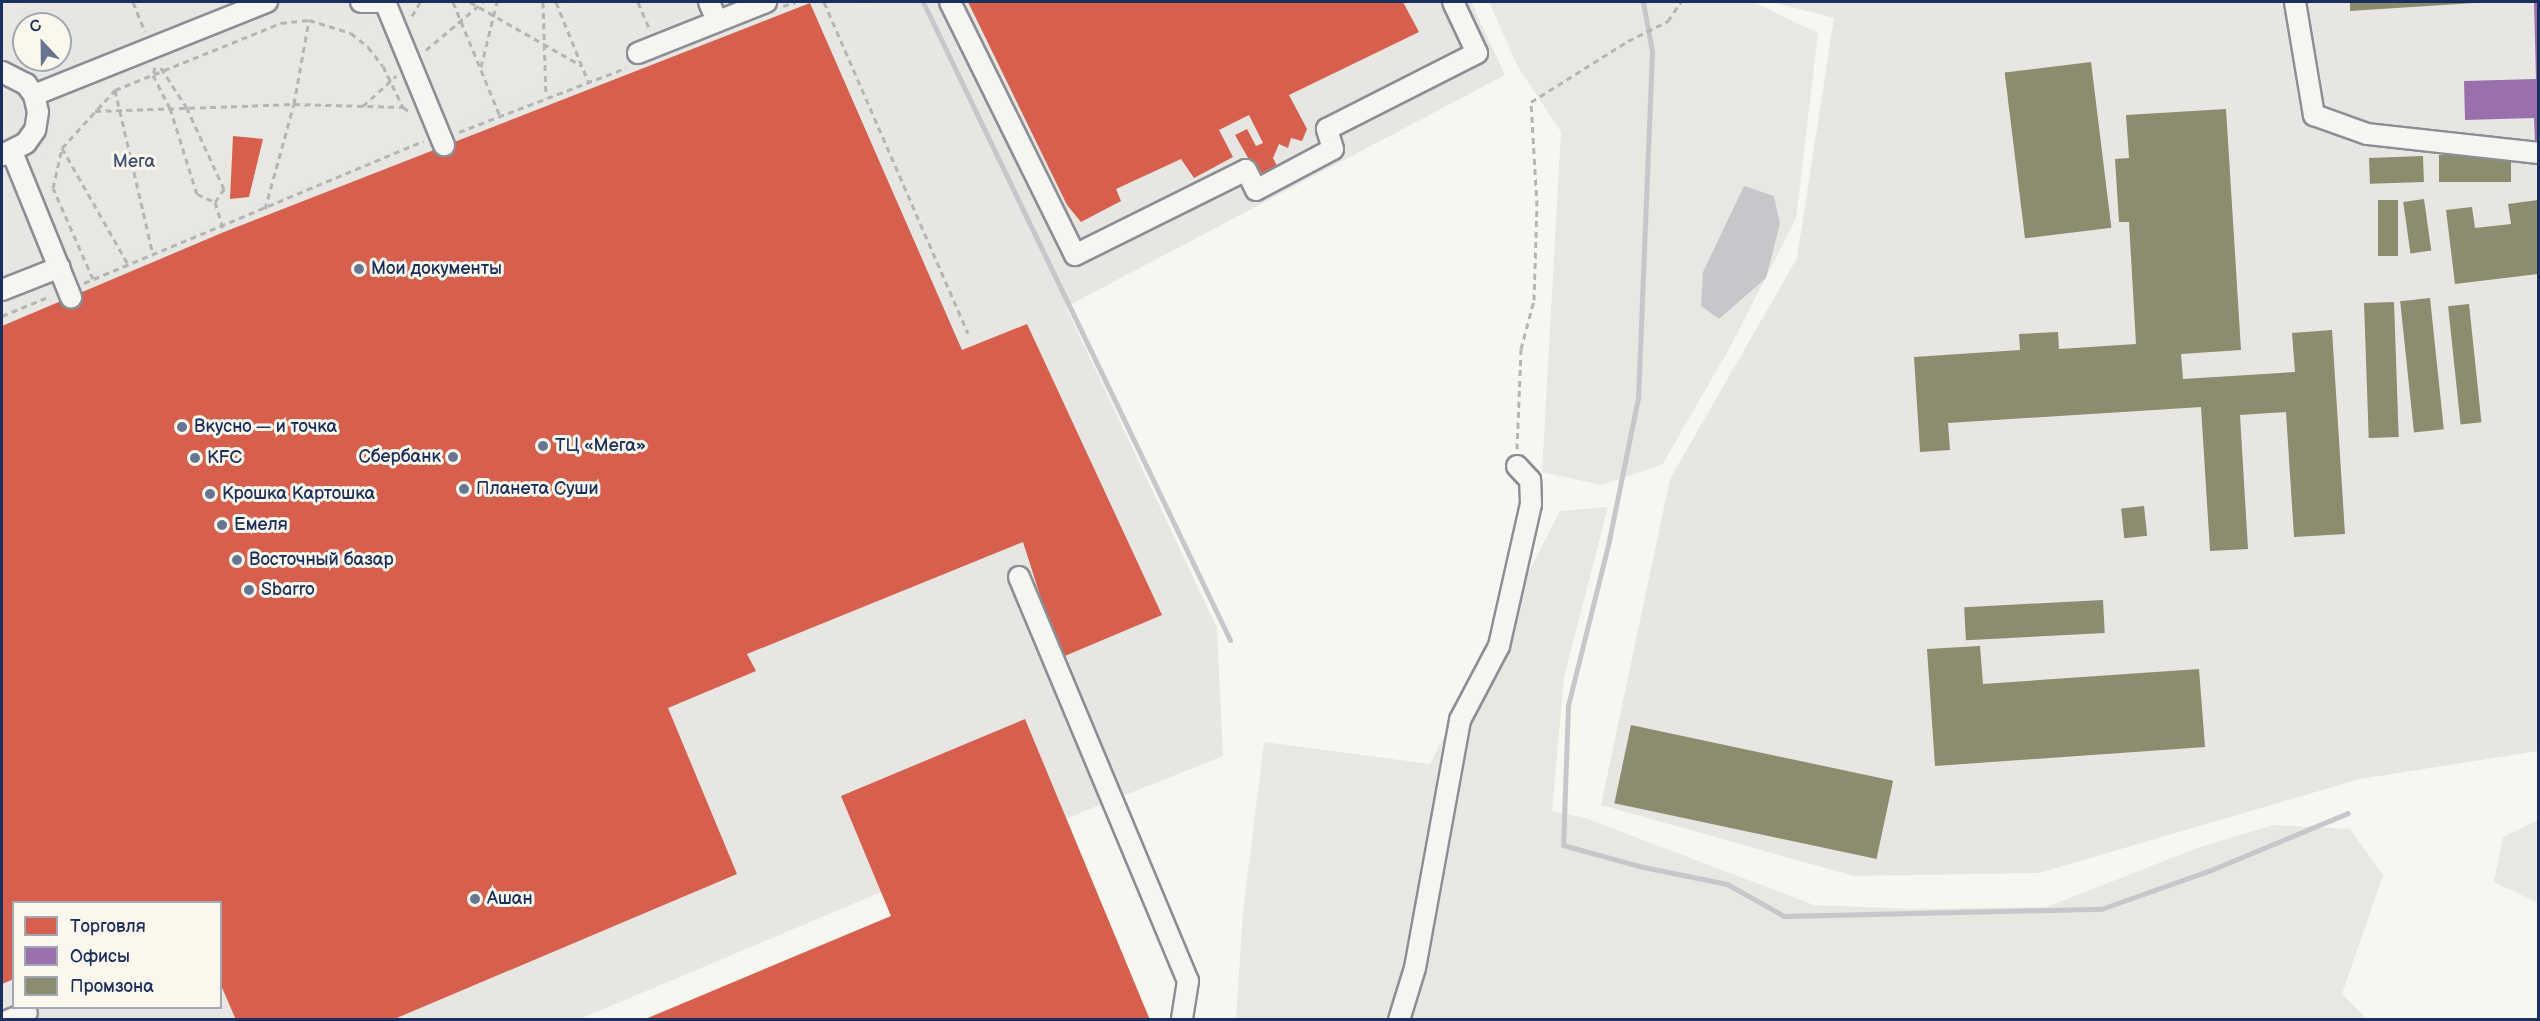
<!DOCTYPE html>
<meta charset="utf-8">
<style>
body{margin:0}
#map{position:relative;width:2540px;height:1021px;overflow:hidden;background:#f8f6f0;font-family:"Balsamiq Sans",sans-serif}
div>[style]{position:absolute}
.built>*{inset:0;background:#e7e6e2}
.green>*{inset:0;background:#e8e7e2}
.water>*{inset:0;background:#c5c7cb}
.shops>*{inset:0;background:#d6604d}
.offices>*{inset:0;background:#9970ab}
.industry>*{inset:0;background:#8c8c6e;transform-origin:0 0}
.stream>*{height:5px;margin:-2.5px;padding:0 2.5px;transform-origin:2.5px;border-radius:2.5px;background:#c5c7cb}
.path>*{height:3px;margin-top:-1.5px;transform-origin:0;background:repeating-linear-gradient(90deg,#b3b5b7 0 6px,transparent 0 10.5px)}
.roads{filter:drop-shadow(2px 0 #8b8e94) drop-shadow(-2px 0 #8b8e94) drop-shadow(0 2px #8b8e94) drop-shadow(0 -2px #8b8e94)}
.minor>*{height:20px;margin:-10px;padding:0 10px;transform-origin:10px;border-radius:10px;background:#f6f5f1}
.dots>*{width:16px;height:16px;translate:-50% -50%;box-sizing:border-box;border:3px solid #fbf7ec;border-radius:50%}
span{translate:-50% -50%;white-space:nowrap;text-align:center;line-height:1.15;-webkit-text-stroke:6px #fbf7ec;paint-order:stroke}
.park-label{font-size:18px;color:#415176}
.poi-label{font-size:18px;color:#1b2f5e}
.left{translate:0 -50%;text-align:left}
.right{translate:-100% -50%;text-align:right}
.frame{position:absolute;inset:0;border:3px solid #1b2f5e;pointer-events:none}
.legend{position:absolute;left:12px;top:901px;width:210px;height:108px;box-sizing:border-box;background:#fbf7ec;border:2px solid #a1a7b3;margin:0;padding:8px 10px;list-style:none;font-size:18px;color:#1b2f5e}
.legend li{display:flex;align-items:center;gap:12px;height:30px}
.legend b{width:30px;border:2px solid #a1a7b3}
.north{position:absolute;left:12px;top:12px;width:60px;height:60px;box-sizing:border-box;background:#fbf7ec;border:2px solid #a1a7b3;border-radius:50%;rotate:338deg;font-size:16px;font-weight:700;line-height:24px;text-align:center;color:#1b2f5e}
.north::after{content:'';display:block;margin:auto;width:21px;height:27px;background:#687591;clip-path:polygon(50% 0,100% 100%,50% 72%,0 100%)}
</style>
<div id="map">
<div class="built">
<i style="clip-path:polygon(evenodd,2px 2px,1471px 2px,1505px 75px,1066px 307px,1217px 628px,1223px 756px,874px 895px,580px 1019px,2px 1020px,2px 2px,24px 24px,60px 24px,60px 60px,24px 60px,24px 24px,2px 2px,14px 902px,220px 902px,220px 1008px,14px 1008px,14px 902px)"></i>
<i style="clip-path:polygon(1772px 2px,2538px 2px,2538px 751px,2360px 779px,2039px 873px,1854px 876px,1601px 805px,1670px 479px,1797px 258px,1834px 18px)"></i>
</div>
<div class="green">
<i style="clip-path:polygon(2px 2px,21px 2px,30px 24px,24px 24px,24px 60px,45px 60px,50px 67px,67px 68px,68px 72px,53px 76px,40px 74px,2px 54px)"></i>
<i style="clip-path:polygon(403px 2px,568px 2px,597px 66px,73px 281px,28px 161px,42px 151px,55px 126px,55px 100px,285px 15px,318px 13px,362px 26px,400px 7px)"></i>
<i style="clip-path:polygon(849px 2px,885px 2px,854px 16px)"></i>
<i style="clip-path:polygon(1489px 2px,1753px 2px,1818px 33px,1796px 219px,1729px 349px,1662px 465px,1601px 485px,1542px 472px,1561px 132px,1518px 67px)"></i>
<i style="clip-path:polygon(2px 96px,9px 101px,15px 114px,9px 127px,2px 132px)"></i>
<i style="clip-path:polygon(1608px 507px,1564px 677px,1552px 811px,1585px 818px,1814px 905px,1916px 909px,2047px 907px,2197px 848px,2273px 825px,2350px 829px,2383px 875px,2342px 994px,2367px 1019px,1236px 1020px,1243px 912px,1264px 742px,1430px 764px,1560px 511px)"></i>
<i style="clip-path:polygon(2538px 820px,2538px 903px,2494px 882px,2503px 837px)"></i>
</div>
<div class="water">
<i style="clip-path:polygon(1744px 186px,1774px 196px,1780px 224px,1766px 278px,1719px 319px,1701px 306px,1703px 272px)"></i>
</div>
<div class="shops">
<i style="clip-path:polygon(968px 2px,1403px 2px,1419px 32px,1289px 95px,1307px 129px,1302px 141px,1291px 138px,1288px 148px,1279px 144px,1273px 158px,1279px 170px,1260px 179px,1235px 135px,1247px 129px,1256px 146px,1263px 143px,1249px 115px,1219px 130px,1233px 157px,1194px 178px,1181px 159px,1116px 189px,1121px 201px,1081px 222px,1067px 205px)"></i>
<i style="clip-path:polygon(810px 3px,962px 350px,1027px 324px,1162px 615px,1060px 658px,1023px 542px,747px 654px,756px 671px,668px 708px,737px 874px,392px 1020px,236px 1020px,220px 983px,220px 902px,14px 902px,14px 979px,2px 984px,2px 326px,224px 232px)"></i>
<i style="clip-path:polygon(233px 136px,263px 139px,249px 197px,230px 199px)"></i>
<i style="clip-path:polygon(1025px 719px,1150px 1020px,643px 1020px,891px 916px,841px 796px)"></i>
</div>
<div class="offices">
<i style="clip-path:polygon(2534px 2px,2538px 2px,2538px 142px,2535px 142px,2534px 118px,2465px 120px,2464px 81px,2536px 79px)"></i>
</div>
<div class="industry">
<i style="clip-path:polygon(2350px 2px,2474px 2px,2474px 3px,2350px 11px)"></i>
<i style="left:2091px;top:62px;width:167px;height:87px;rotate:83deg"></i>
<i style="clip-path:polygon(2226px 109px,2241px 350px,2181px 354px,2183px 379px,2295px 372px,2292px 333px,2332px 330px,2345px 534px,2294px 537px,2286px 412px,2240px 415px,2248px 549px,2210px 551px,2201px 407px,1948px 423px,1950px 450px,1920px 452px,1914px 357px,2020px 350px,2019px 334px,2058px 332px,2059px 349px,2136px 344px,2129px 222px,2119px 222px,2115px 159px,2129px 158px,2126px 115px)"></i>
<i style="left:2439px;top:155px;width:72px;height:27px"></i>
<i style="left:2423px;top:156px;width:26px;height:54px;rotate:88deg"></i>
<i style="left:2424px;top:199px;width:52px;height:21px;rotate:82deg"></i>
<i style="left:2378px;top:200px;width:20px;height:56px"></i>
<i style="clip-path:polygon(2538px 200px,2538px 274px,2455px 284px,2446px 210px,2472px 207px,2475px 228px,2511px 224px,2508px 204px)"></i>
<i style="left:2430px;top:298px;width:132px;height:30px;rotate:84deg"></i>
<i style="left:2394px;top:302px;width:135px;height:30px;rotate:88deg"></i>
<i style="left:2469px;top:304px;width:119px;height:21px;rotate:84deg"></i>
<i style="left:2144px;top:506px;width:30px;height:23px;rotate:84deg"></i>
<i style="left:2103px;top:600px;width:33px;height:139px;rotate:87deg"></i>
<i style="clip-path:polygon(1980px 646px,1983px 684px,2199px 669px,2205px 747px,1935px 766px,1927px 649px)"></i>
<i style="left:1631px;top:725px;width:268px;height:80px;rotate:12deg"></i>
</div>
<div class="stream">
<i style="left:923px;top:2px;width:708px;rotate:64.3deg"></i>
<i style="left:1643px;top:2px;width:50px;rotate:79.6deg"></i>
<i style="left:1652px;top:51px;width:347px;rotate:92.3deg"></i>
<i style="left:1638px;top:398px;width:146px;rotate:101.5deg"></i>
<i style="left:1609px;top:541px;width:169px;rotate:104deg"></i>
<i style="left:1568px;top:705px;width:140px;rotate:92deg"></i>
<i style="left:1563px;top:845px;width:83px;rotate:15.4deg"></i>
<i style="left:1643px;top:867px;width:86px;rotate:11.4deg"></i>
<i style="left:1727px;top:884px;width:65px;rotate:29.3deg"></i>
<i style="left:1784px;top:916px;width:317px;rotate:-1.3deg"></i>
<i style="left:2101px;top:909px;width:117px;rotate:-19.5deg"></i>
<i style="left:2211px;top:870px;width:148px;rotate:-22.6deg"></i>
</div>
<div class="path">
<i style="left:133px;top:2px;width:32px;rotate:68deg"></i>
<i style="left:453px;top:2px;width:123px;rotate:67.6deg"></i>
<i style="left:470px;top:2px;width:129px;rotate:29.7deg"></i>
<i style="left:543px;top:2px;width:95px;rotate:88.2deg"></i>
<i style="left:556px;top:2px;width:85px;rotate:67.9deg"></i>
<i style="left:638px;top:2px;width:28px;rotate:67deg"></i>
<i style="left:824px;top:2px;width:361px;rotate:66.5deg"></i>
<i style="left:783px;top:6px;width:13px;rotate:-18deg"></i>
<i style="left:412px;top:16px;width:16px;rotate:-60deg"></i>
<i style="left:426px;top:50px;width:75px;rotate:-40.1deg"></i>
<i style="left:155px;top:67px;width:8px;rotate:104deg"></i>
<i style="left:153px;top:75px;width:37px;rotate:63deg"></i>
<i style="left:170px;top:108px;width:90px;rotate:72.6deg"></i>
<i style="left:197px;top:194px;width:20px;rotate:24deg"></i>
<i style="left:215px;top:202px;width:16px;rotate:-55deg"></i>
<i style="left:224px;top:189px;width:89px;rotate:-114.6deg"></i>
<i style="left:187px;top:108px;width:51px;rotate:-123.1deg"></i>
<i style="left:481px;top:67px;width:67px;rotate:-76.2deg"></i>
<i style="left:115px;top:90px;width:168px;rotate:77deg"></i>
<i style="left:363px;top:106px;width:45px;rotate:-42.3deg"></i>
<i style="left:95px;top:111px;width:199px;rotate:-2deg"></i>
<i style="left:294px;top:104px;width:109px;rotate:1.6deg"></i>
<i style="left:403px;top:107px;width:9px;rotate:36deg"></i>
<i style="left:459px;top:132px;width:179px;rotate:-21deg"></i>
<i style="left:62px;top:148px;width:133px;rotate:60.4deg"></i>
<i style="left:215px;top:202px;width:31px;rotate:73deg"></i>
<i style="left:265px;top:209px;width:109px;rotate:-74.6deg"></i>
<i style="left:294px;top:104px;width:85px;rotate:-79.9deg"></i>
<i style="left:93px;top:279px;width:99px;rotate:-113.7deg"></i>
<i style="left:53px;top:188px;width:41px;rotate:-77.3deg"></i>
<i style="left:62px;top:148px;width:79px;rotate:-47.6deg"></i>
<i style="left:115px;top:90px;width:179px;rotate:-22deg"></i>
<i style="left:281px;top:23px;width:28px;rotate:-6deg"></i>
<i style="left:309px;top:20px;width:44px;rotate:17.2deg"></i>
<i style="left:351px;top:33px;width:22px;rotate:39deg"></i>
<i style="left:368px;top:47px;width:24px;rotate:52deg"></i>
<i style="left:383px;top:66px;width:46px;rotate:64deg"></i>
<i style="left:84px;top:283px;width:368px;rotate:-22.7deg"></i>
<i style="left:2px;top:316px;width:52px;rotate:-22.6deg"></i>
<i style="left:1517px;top:449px;width:100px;rotate:-87.7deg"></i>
<i style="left:1521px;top:349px;width:51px;rotate:-75.1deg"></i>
<i style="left:1534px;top:300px;width:94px;rotate:-88.2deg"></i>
<i style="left:1537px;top:206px;width:104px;rotate:-93.3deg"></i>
<i style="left:1531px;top:102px;width:115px;rotate:-32.2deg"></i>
<i style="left:1628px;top:41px;width:45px;rotate:-26.6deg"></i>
<i style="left:1668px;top:21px;width:23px;rotate:-56deg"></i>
</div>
<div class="roads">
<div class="minor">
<i style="left:361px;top:2px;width:19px"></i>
<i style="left:385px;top:2px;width:155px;rotate:67.6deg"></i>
<i style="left:709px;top:2px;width:21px;rotate:67deg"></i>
<i style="left:950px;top:2px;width:282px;rotate:63.7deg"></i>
<i style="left:1075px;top:255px;width:191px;rotate:-26.4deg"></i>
<i style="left:1246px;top:170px;width:22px;rotate:63deg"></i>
<i style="left:1256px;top:190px;width:87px;rotate:-28deg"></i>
<i style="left:1333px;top:149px;width:21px;rotate:-107deg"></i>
<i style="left:1327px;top:129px;width:168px;rotate:-26.9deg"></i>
<i style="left:1477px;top:53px;width:56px;rotate:-115.2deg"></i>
<i style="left:2295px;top:2px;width:115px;rotate:80.5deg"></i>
<i style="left:2314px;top:115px;width:56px;rotate:19.7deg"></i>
<i style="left:2367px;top:134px;width:172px;rotate:6.3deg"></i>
<i style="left:638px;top:53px;width:138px;rotate:-21.7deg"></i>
<i style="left:2px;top:72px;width:27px;rotate:27deg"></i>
<i style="left:26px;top:84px;width:14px;rotate:54deg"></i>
<i style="left:34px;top:95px;width:17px;rotate:77deg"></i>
<i style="left:38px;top:112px;width:18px;rotate:99deg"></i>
<i style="left:35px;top:130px;width:16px;rotate:125deg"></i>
<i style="left:26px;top:143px;width:27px;rotate:153deg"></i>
<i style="left:34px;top:95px;width:251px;rotate:-21.8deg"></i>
<i style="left:12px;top:152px;width:157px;rotate:67.9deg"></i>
<i style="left:2px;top:290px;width:62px;rotate:-21.6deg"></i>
<i style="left:1019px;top:577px;width:438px;rotate:67.3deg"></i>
<i style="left:1188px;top:981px;width:39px;rotate:99deg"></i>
<i style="left:9px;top:1020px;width:19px;rotate:-21deg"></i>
<i style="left:1399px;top:1020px;width:54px;rotate:-72.9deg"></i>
<i style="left:1415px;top:968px;width:252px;rotate:-79.7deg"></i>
<i style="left:1460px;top:720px;width:84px;rotate:-62.2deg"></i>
<i style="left:1499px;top:646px;width:146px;rotate:-77.3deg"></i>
<i style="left:1531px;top:504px;width:24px;rotate:-92deg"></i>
<i style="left:1530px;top:480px;width:19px;rotate:-133deg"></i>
</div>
</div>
<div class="dots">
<i style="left:359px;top:269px;background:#687591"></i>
<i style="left:182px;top:427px;background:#687591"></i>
<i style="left:543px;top:446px;background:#687591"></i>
<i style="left:453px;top:457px;background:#687591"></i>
<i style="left:195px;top:458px;background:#687591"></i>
<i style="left:464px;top:489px;background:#687591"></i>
<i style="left:210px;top:494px;background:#687591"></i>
<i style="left:222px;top:525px;background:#687591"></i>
<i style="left:237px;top:560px;background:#687591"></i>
<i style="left:249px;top:590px;background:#687591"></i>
<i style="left:475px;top:899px;background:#687591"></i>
</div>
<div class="park-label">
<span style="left:134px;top:162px">Мега</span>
</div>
<div class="poi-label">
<span class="left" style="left:371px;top:269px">Мои документы</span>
<span class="left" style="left:194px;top:427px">Вкусно — и точка</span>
<span class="left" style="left:555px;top:446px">ТЦ «Мега»</span>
<span class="right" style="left:441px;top:457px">Сбербанк</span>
<span class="left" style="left:207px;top:458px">KFC</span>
<span class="left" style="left:476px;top:489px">Планета Суши</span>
<span class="left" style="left:222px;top:494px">Крошка Картошка</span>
<span class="left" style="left:234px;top:525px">Емеля</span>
<span class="left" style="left:249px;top:560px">Восточный базар</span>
<span class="left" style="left:261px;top:590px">Sbarro</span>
<span class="left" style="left:487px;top:899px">Ашан</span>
</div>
<div class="frame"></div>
<ul class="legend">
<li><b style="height:16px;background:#d6604d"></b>Торговля</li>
<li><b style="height:16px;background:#9970ab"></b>Офисы</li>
<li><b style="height:16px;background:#8c8c6e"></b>Промзона</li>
</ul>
<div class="north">С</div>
</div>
